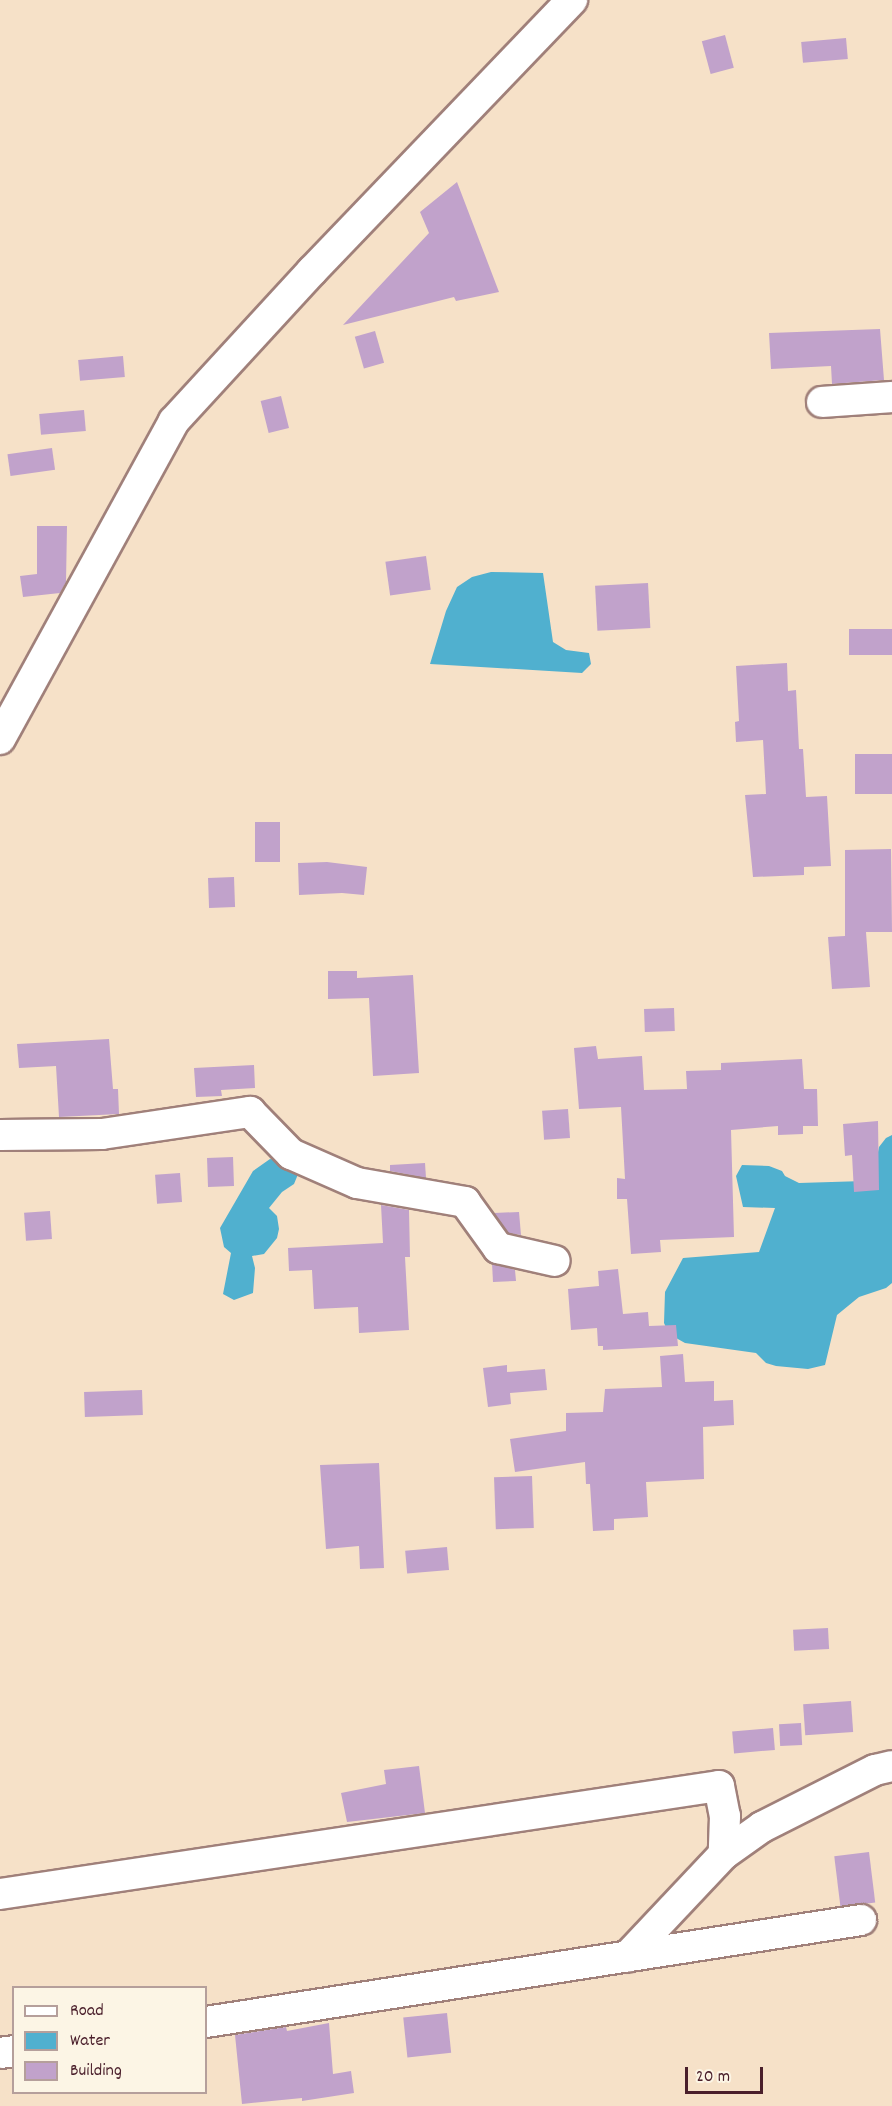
<!DOCTYPE html>
<style>
body{margin:0}
#map{position:relative;width:892px;height:2106px;overflow:hidden;background:#f6e1c8;font-family:Dekko,sans-serif}
div>[style]{position:absolute}
.water>*{inset:0;background:#50b0cf}
.building>*{inset:0;background:#c1a2cb;transform-origin:0 0}
.roads{filter:drop-shadow(2px 0 #a0807a) drop-shadow(-2px 0 #a0807a) drop-shadow(0 2px #a0807a) drop-shadow(0 -2px #a0807a)}
.street>*{height:30px;margin:-15px;padding:0 15px;transform-origin:15px;border-radius:15px;background:#fff}
span{translate:-50% -50%;white-space:nowrap;text-align:center;line-height:1.15;-webkit-text-stroke:4.5px #fcf5e5;paint-order:stroke}
.legend{position:absolute;left:12px;top:1986px;width:195px;height:108px;box-sizing:border-box;background:#fcf5e5;border:2px solid #b59f9b;margin:0;padding:8px 10px;list-style:none;font-size:18px;color:#4a1f2b}
.legend li{display:flex;align-items:center;gap:12px;height:30px}
.legend b{width:30px;border:2px solid #b59f9b}
.scale{position:absolute;left:685px;top:2067px;width:78px;height:27px;box-sizing:border-box;border:3px solid #4a1f2b;border-top:0;padding-left:8px;font-size:18px;line-height:21px;white-space:nowrap;color:#4a1f2b;-webkit-text-stroke:4px #fcf5e5;paint-order:stroke}
</style>
<div id="map">
<div class="water">
<i style="clip-path:polygon(491px 572px,543px 573px,553px 642px,566px 650px,589px 653px,591px 664px,582px 673px,430px 664px,446px 611px,457px 587px,472px 577px)"></i>
<i style="clip-path:polygon(892px 1135px,892px 1283px,886px 1288px,859px 1297px,837px 1315px,825px 1365px,808px 1369px,776px 1366px,766px 1363px,756px 1353px,685px 1343px,669px 1334px,664px 1323px,665px 1292px,683px 1258px,759px 1252px,775px 1208px,743px 1207px,736px 1176px,742px 1165px,769px 1166px,782px 1171px,785px 1176px,799px 1183px,864px 1181px,874px 1172px,879px 1147px,886px 1138px)"></i>
<i style="clip-path:polygon(270px 1159px,288px 1161px,301px 1167px,294px 1184px,282px 1192px,269px 1208px,277px 1216px,279px 1229px,277px 1238px,264px 1254px,252px 1256px,255px 1268px,253px 1293px,234px 1300px,223px 1294px,231px 1253px,224px 1247px,220px 1228px,253px 1171px)"></i>
</div>
<div class="building">
<i style="left:725px;top:35px;width:34px;height:24px;rotate:75deg"></i>
<i style="left:846px;top:38px;width:21px;height:45px;rotate:85deg"></i>
<i style="clip-path:polygon(457px 182px,499px 292px,456px 301px,454px 297px,343px 325px,429px 233px,420px 212px)"></i>
<i style="clip-path:polygon(880px 329px,884px 380px,832px 384px,831px 366px,771px 369px,769px 333px)"></i>
<i style="left:375px;top:331px;width:33px;height:21px;rotate:74deg"></i>
<i style="left:123px;top:356px;width:21px;height:45px;rotate:85deg"></i>
<i style="left:281px;top:396px;width:33px;height:21px;rotate:76deg"></i>
<i style="left:84px;top:410px;width:21px;height:45px;rotate:85deg"></i>
<i style="left:52px;top:448px;width:22px;height:45px;rotate:82deg"></i>
<i style="clip-path:polygon(37px 526px,67px 526px,66px 582px,60px 593px,23px 597px,20px 576px,37px 574px)"></i>
<i style="left:426px;top:556px;width:34px;height:41px;rotate:82deg"></i>
<i style="left:648px;top:583px;width:45px;height:53px;rotate:87deg"></i>
<i style="left:892px;top:629px;width:26px;height:43px;rotate:90deg"></i>
<i style="clip-path:polygon(787px 663px,788px 691px,796px 690px,799px 749px,803px 749px,806px 797px,827px 796px,831px 866px,804px 867px,804px 875px,753px 877px,745px 795px,766px 794px,763px 740px,736px 742px,735px 722px,739px 721px,736px 666px)"></i>
<i style="left:855px;top:754px;width:37px;height:40px"></i>
<i style="left:280px;top:822px;width:40px;height:25px;rotate:90deg"></i>
<i style="clip-path:polygon(891px 849px,892px 932px,866px 932px,870px 987px,832px 989px,828px 937px,845px 936px,845px 850px)"></i>
<i style="clip-path:polygon(327px 862px,367px 867px,364px 895px,342px 893px,299px 895px,298px 863px)"></i>
<i style="left:234px;top:877px;width:30px;height:26px;rotate:88deg"></i>
<i style="clip-path:polygon(328px 971px,357px 971px,357px 978px,413px 975px,419px 1073px,373px 1076px,369px 998px,328px 999px)"></i>
<i style="left:674px;top:1008px;width:23px;height:30px;rotate:88deg"></i>
<i style="clip-path:polygon(109px 1039px,113px 1089px,118px 1089px,119px 1114px,59px 1117px,56px 1066px,19px 1068px,17px 1044px)"></i>
<i style="clip-path:polygon(596px 1046px,598px 1059px,642px 1056px,644px 1090px,687px 1089px,686px 1071px,721px 1070px,721px 1063px,802px 1059px,804px 1089px,817px 1089px,818px 1126px,803px 1126px,803px 1134px,778px 1135px,778px 1126px,731px 1130px,734px 1237px,660px 1240px,661px 1252px,631px 1254px,627px 1199px,617px 1199px,617px 1178px,625px 1179px,621px 1107px,579px 1109px,574px 1048px)"></i>
<i style="clip-path:polygon(254px 1065px,255px 1088px,221px 1090px,222px 1096px,196px 1097px,194px 1068px)"></i>
<i style="left:568px;top:1109px;width:29px;height:26px;rotate:86deg"></i>
<i style="clip-path:polygon(878px 1121px,879px 1190px,854px 1192px,852px 1155px,845px 1156px,843px 1124px)"></i>
<i style="left:233px;top:1157px;width:29px;height:26px;rotate:88deg"></i>
<i style="clip-path:polygon(425px 1163px,426px 1178px,390px 1171px,390px 1165px)"></i>
<i style="left:180px;top:1173px;width:29px;height:25px;rotate:86deg"></i>
<i style="clip-path:polygon(381px 1205px,409px 1210px,410px 1257px,405px 1257px,409px 1330px,359px 1333px,358px 1307px,314px 1309px,312px 1270px,289px 1271px,288px 1248px,383px 1243px)"></i>
<i style="left:50px;top:1211px;width:28px;height:26px;rotate:86deg"></i>
<i style="clip-path:polygon(519px 1212px,521px 1235px,508px 1233px,494px 1213px)"></i>
<i style="clip-path:polygon(492px 1263px,515px 1270px,516px 1281px,493px 1282px)"></i>
<i style="clip-path:polygon(618px 1269px,623px 1314px,648px 1312px,649px 1326px,676px 1325px,678px 1346px,603px 1350px,603px 1346px,598px 1346px,597px 1328px,571px 1330px,568px 1289px,599px 1286px,598px 1271px)"></i>
<i style="clip-path:polygon(683px 1354px,685px 1382px,714px 1381px,714px 1401px,733px 1400px,734px 1425px,703px 1427px,704px 1479px,646px 1482px,648px 1517px,614px 1519px,614px 1530px,593px 1531px,590px 1484px,586px 1484px,585px 1462px,515px 1472px,510px 1439px,566px 1431px,566px 1413px,603px 1412px,605px 1389px,662px 1387px,660px 1356px)"></i>
<i style="clip-path:polygon(507px 1365px,507px 1372px,545px 1369px,547px 1390px,510px 1393px,511px 1404px,488px 1407px,483px 1368px)"></i>
<i style="left:142px;top:1390px;width:25px;height:58px;rotate:88deg"></i>
<i style="clip-path:polygon(379px 1463px,384px 1568px,360px 1569px,359px 1546px,326px 1549px,320px 1465px)"></i>
<i style="left:532px;top:1476px;width:52px;height:38px;rotate:88deg"></i>
<i style="left:447px;top:1547px;width:23px;height:42px;rotate:85deg"></i>
<i style="left:828px;top:1628px;width:21px;height:35px;rotate:87deg"></i>
<i style="left:851px;top:1701px;width:31px;height:48px;rotate:86deg"></i>
<i style="left:801px;top:1723px;width:22px;height:22px;rotate:87deg"></i>
<i style="left:773px;top:1728px;width:22px;height:41px;rotate:85deg"></i>
<i style="clip-path:polygon(419px 1766px,425px 1813px,347px 1822px,341px 1793px,386px 1784px,384px 1770px)"></i>
<i style="left:869px;top:1852px;width:51px;height:35px;rotate:83deg"></i>
<i style="left:447px;top:2013px;width:40px;height:44px;rotate:84deg"></i>
<i style="clip-path:polygon(329px 2023px,333px 2074px,351px 2071px,354px 2093px,302px 2101px,302px 2098px,242px 2104px,235px 2035px,286px 2027px,287px 2031px)"></i>
</div>
<div class="roads">
<div class="street">
<i style="left:822px;top:402px;width:70px;rotate:-4.1deg"></i>
<i style="left:0;top:739px;width:362px;rotate:-61.3deg"></i>
<i style="left:174px;top:421px;width:204px;rotate:-47.4deg"></i>
<i style="left:312px;top:271px;width:376px;rotate:-46.2deg"></i>
<i style="left:0;top:1135px;width:102px;rotate:-0.6deg"></i>
<i style="left:102px;top:1134px;width:150px;rotate:-8.5deg"></i>
<i style="left:250px;top:1112px;width:59px;rotate:45.7deg"></i>
<i style="left:291px;top:1154px;width:72px;rotate:23.7deg"></i>
<i style="left:357px;top:1183px;width:110px;rotate:10deg"></i>
<i style="left:465px;top:1202px;width:57px;rotate:54.3deg"></i>
<i style="left:498px;top:1248px;width:58px;rotate:12.8deg"></i>
<i style="left:724px;top:1854px;width:47px;rotate:-35.4deg"></i>
<i style="left:762px;top:1827px;width:127px;rotate:-26.8deg"></i>
<i style="left:875px;top:1770px;width:17px;rotate:-13deg"></i>
<i style="left:0;top:1894px;width:727px;rotate:-8.54deg"></i>
<i style="left:719px;top:1786px;width:31px;rotate:79deg"></i>
<i style="left:725px;top:1816px;width:38px;rotate:92deg"></i>
<i style="left:724px;top:1854px;width:141px;rotate:133.3deg"></i>
<i style="left:206px;top:2022px;width:663px;rotate:-8.85deg"></i>
<i style="left:0;top:2053px;width:14px;rotate:-8deg"></i>
</div>
</div>
<ul class="legend">
<li><b style="height:8px;background:#fff"></b>Road</li>
<li><b style="height:16px;background:#50b0cf"></b>Water</li>
<li><b style="height:16px;background:#c1a2cb"></b>Building</li>
</ul>
<div class="scale">20 m</div>
</div>
